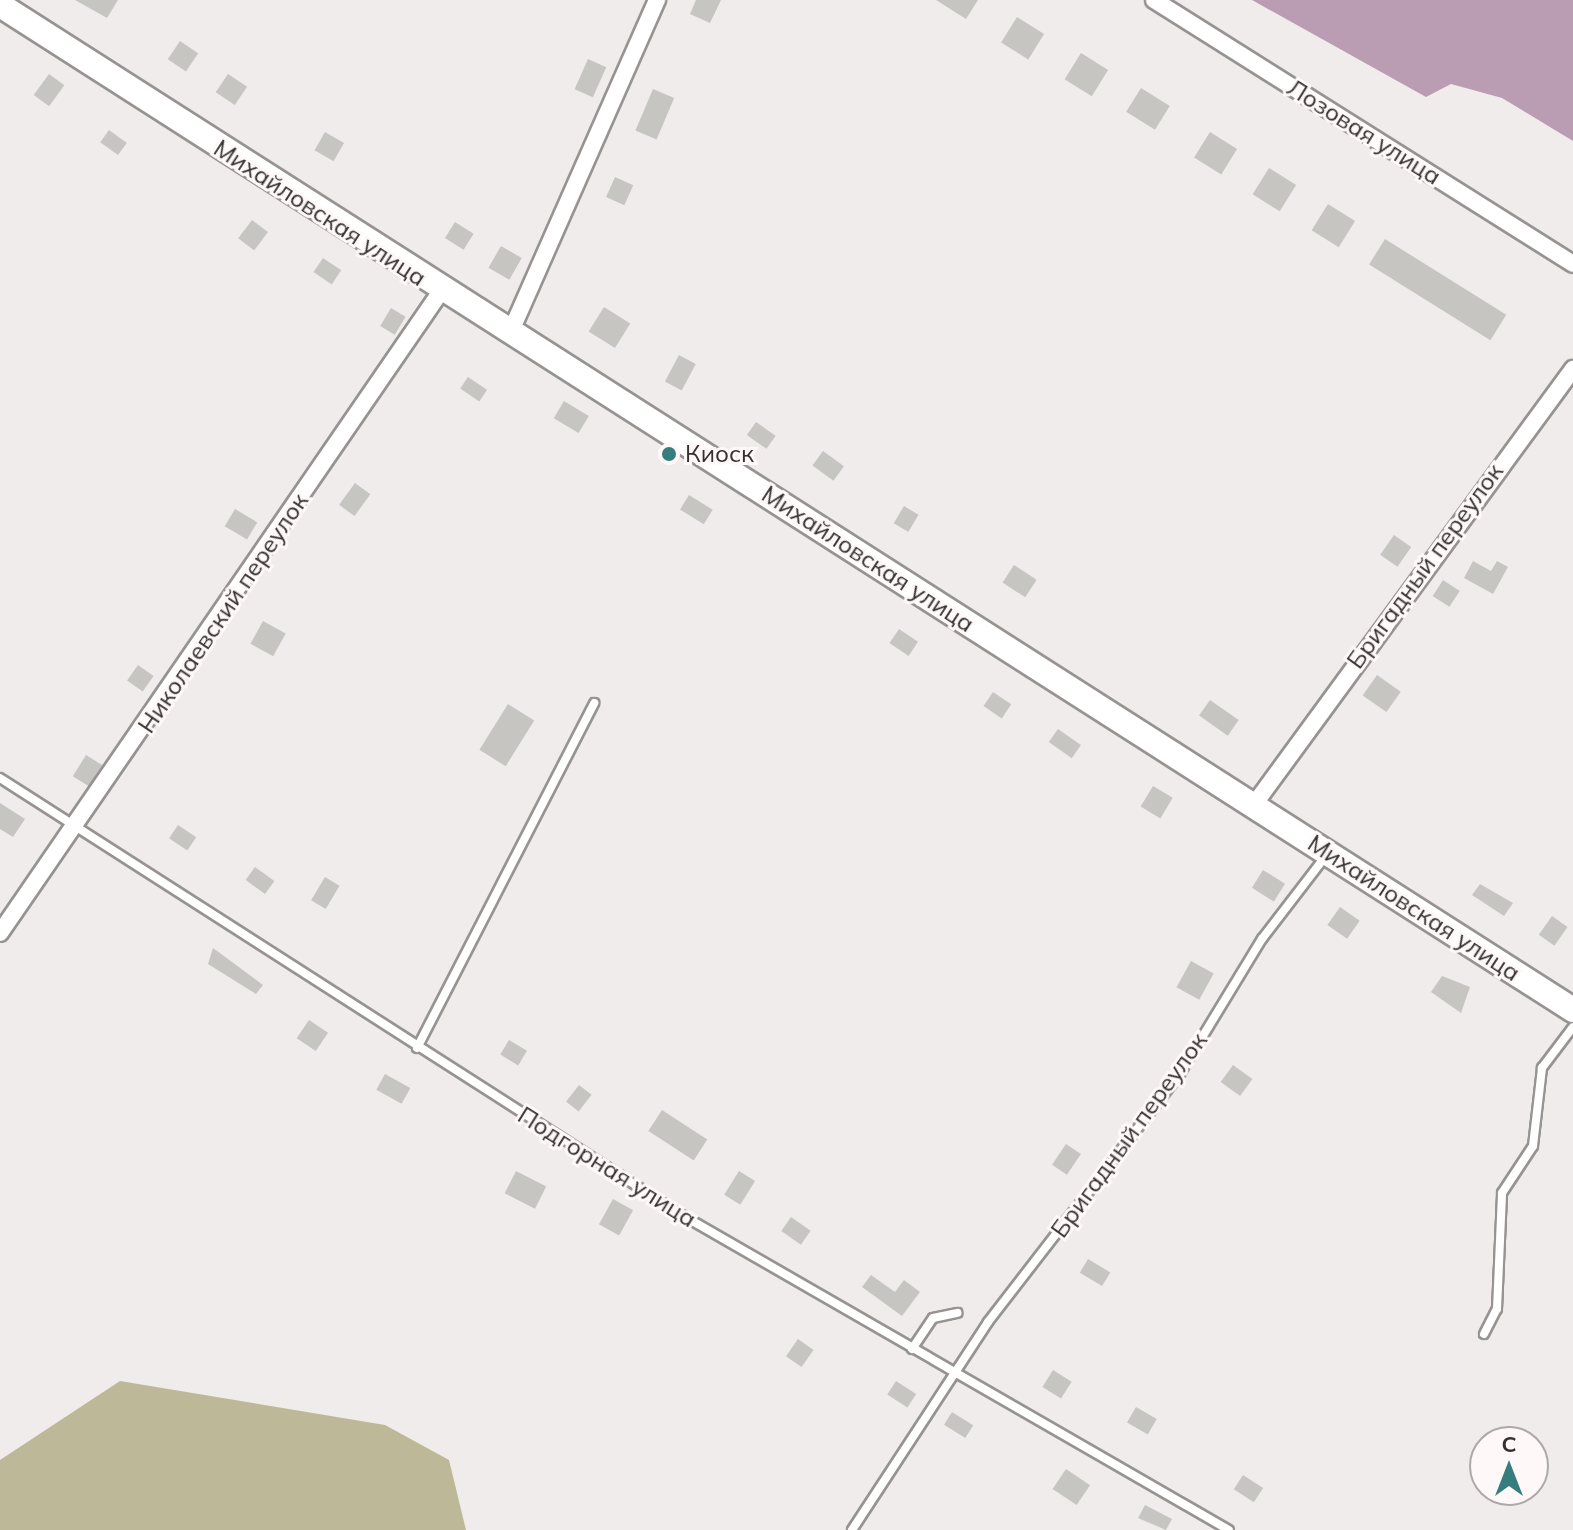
<!DOCTYPE html>
<meta charset="utf-8">
<style>
body{margin:0}
#map{position:relative;width:1573px;height:1530px;overflow:hidden;background:#f0eceb;font-family:Mulish,sans-serif}
div>[style]{position:absolute}
.forest>*{inset:0;background:#bdb898}
.water>*{inset:0;background:#ba9db2}
.building>*{inset:0;background:#c7c5c2;transform-origin:0 0}
.roads{filter:drop-shadow(2px 0 #979392) drop-shadow(-2px 0 #979392) drop-shadow(0 2px #979392) drop-shadow(0 -2px #979392)}
.lane>*{height:8px;margin:-4px;padding:0 4px;transform-origin:4px;border-radius:4px;background:#fff}
.street>*{height:16px;margin:-8px;padding:0 8px;transform-origin:8px;border-radius:8px;background:#fff}
.secondary>*{height:24px;margin:-12px;padding:0 12px;transform-origin:12px;border-radius:12px;background:#fff}
.dots>*{width:22px;height:22px;translate:-50% -50%;box-sizing:border-box;border:4px solid #fef9f8;border-radius:50%}
span{translate:-50% -50%;white-space:nowrap;text-align:center;line-height:1.15;-webkit-text-stroke:6px #fef9f8;paint-order:stroke}
.street-label{font-size:24px;color:#333131}
.poi-label{font-size:24px;color:#333131}
.left{translate:0 -50%;text-align:left}
.north{position:absolute;left:1469px;top:1426px;width:80px;height:80px;box-sizing:border-box;background:#fef9f8;border:2px solid #ada9a8;border-radius:50%;rotate:0deg;font-size:22px;font-weight:700;line-height:32px;text-align:center;color:#333131}
.north::after{content:'';display:block;margin:auto;width:28px;height:36px;background:#357e7d;clip-path:polygon(50% 0,100% 100%,50% 72%,0 100%)}
</style>
<div id="map">
<div class="forest">
<i style="clip-path:polygon(120px 1381px,385px 1425px,449px 1460px,466px 1530px,0 1530px,0 1460px)"></i>
</div>
<div class="water">
<i style="clip-path:polygon(1252px 0,1573px 0,1573px 141px,1502px 98px,1451px 84px,1426px 97px)"></i>
</div>
<div class="building">
<i style="clip-path:polygon(75px 0,118px 0,107px 18px)"></i>
<i style="clip-path:polygon(696px 0,721px 0,710px 23px,690px 14px)"></i>
<i style="clip-path:polygon(936px 0,978px 0,966px 19px)"></i>
<i style="left:1017px;top:17px;width:32px;height:30px;rotate:32deg"></i>
<i style="left:180px;top:41px;width:22px;height:22px;rotate:34deg"></i>
<i style="left:1081px;top:53px;width:32px;height:31px;rotate:32deg"></i>
<i style="left:588px;top:59px;width:20px;height:33px;rotate:24deg"></i>
<i style="left:49px;top:74px;width:19px;height:26px;rotate:36deg"></i>
<i style="left:228px;top:74px;width:23px;height:22px;rotate:34deg"></i>
<i style="left:1141px;top:88px;width:34px;height:28px;rotate:32deg"></i>
<i style="left:653px;top:89px;width:23px;height:45px;rotate:23deg"></i>
<i style="left:109px;top:130px;width:22px;height:15px;rotate:36deg"></i>
<i style="left:325px;top:132px;width:22px;height:21px;rotate:30deg"></i>
<i style="left:1210px;top:132px;width:32px;height:30px;rotate:32deg"></i>
<i style="left:1269px;top:168px;width:32px;height:31px;rotate:32deg"></i>
<i style="left:615px;top:177px;width:20px;height:22px;rotate:24deg"></i>
<i style="left:1328px;top:204px;width:32px;height:31px;rotate:32deg"></i>
<i style="left:252px;top:220px;width:20px;height:23px;rotate:37deg"></i>
<i style="left:455px;top:222px;width:22px;height:19px;rotate:32deg"></i>
<i style="left:1385px;top:239px;width:143px;height:30px;rotate:32deg"></i>
<i style="left:501px;top:246px;width:24px;height:25px;rotate:30deg"></i>
<i style="left:323px;top:258px;width:22px;height:17px;rotate:34deg"></i>
<i style="left:604px;top:307px;width:31px;height:29px;rotate:32deg"></i>
<i style="left:391px;top:308px;width:17px;height:21px;rotate:31deg"></i>
<i style="left:679px;top:355px;width:19px;height:30px;rotate:28deg"></i>
<i style="left:468px;top:377px;width:23px;height:14px;rotate:34deg"></i>
<i style="left:564px;top:401px;width:29px;height:20px;rotate:31deg"></i>
<i style="left:756px;top:422px;width:24px;height:16px;rotate:35deg"></i>
<i style="left:823px;top:451px;width:26px;height:18px;rotate:36deg"></i>
<i style="left:355px;top:483px;width:19px;height:27px;rotate:36deg"></i>
<i style="left:689px;top:495px;width:28px;height:17px;rotate:32deg"></i>
<i style="left:904px;top:506px;width:17px;height:20px;rotate:31deg"></i>
<i style="left:235px;top:509px;width:26px;height:20px;rotate:31deg"></i>
<i style="left:1394px;top:535px;width:21px;height:24px;rotate:35deg"></i>
<i style="clip-path:polygon(1473px 561px,1491px 571px,1497px 561px,1508px 567px,1493px 594px,1464px 578px)"></i>
<i style="left:1014px;top:565px;width:27px;height:21px;rotate:33deg"></i>
<i style="left:1443px;top:580px;width:20px;height:19px;rotate:33deg"></i>
<i style="left:263px;top:621px;width:26px;height:26px;rotate:29deg"></i>
<i style="left:899px;top:629px;width:23px;height:17px;rotate:34deg"></i>
<i style="left:138px;top:665px;width:19px;height:19px;rotate:35deg"></i>
<i style="left:1377px;top:675px;width:29px;height:25px;rotate:35deg"></i>
<i style="left:993px;top:692px;width:22px;height:17px;rotate:34deg"></i>
<i style="left:1210px;top:700px;width:35px;height:19px;rotate:35deg"></i>
<i style="left:508px;top:704px;width:31px;height:54px;rotate:32deg"></i>
<i style="left:1058px;top:729px;width:28px;height:16px;rotate:35deg"></i>
<i style="left:86px;top:755px;width:19px;height:25px;rotate:32deg"></i>
<i style="left:1153px;top:786px;width:23px;height:24px;rotate:31deg"></i>
<i style="clip-path:polygon(0 803px,25px 819px,13px 837px,0 829px)"></i>
<i style="left:178px;top:825px;width:22px;height:16px;rotate:34deg"></i>
<i style="left:255px;top:867px;width:24px;height:16px;rotate:36deg"></i>
<i style="left:1263px;top:870px;width:26px;height:21px;rotate:32deg"></i>
<i style="left:325px;top:877px;width:17px;height:27px;rotate:31deg"></i>
<i style="clip-path:polygon(1480px 884px,1513px 903px,1504px 916px,1472px 895px)"></i>
<i style="left:1340px;top:907px;width:24px;height:22px;rotate:35deg"></i>
<i style="left:1552px;top:916px;width:19px;height:23px;rotate:35deg"></i>
<i style="clip-path:polygon(213px 948px,263px 985px,256px 994px,208px 964px)"></i>
<i style="left:1191px;top:961px;width:26px;height:30px;rotate:29deg"></i>
<i style="clip-path:polygon(1442px 976px,1470px 987px,1461px 1013px,1431px 992px)"></i>
<i style="left:309px;top:1020px;width:23px;height:22px;rotate:34deg"></i>
<i style="left:509px;top:1040px;width:21px;height:17px;rotate:31deg"></i>
<i style="left:1233px;top:1065px;width:24px;height:21px;rotate:36deg"></i>
<i style="left:385px;top:1074px;width:29px;height:18px;rotate:29deg"></i>
<i style="left:579px;top:1085px;width:16px;height:21px;rotate:38deg"></i>
<i style="left:662px;top:1110px;width:54px;height:25px;rotate:33deg"></i>
<i style="left:1066px;top:1144px;width:18px;height:25px;rotate:34deg"></i>
<i style="left:516px;top:1171px;width:34px;height:25px;rotate:27deg"></i>
<i style="left:739px;top:1171px;width:19px;height:28px;rotate:32deg"></i>
<i style="left:613px;top:1199px;width:23px;height:29px;rotate:29deg"></i>
<i style="left:791px;top:1217px;width:24px;height:17px;rotate:35deg"></i>
<i style="left:1088px;top:1259px;width:26px;height:16px;rotate:31deg"></i>
<i style="clip-path:polygon(871px 1275px,895px 1292px,904px 1280px,920px 1292px,902px 1316px,862px 1287px)"></i>
<i style="left:798px;top:1339px;width:19px;height:21px;rotate:35deg"></i>
<i style="left:1053px;top:1370px;width:22px;height:20px;rotate:32deg"></i>
<i style="left:896px;top:1381px;width:24px;height:16px;rotate:33deg"></i>
<i style="left:1136px;top:1407px;width:24px;height:18px;rotate:30deg"></i>
<i style="left:952px;top:1412px;width:25px;height:15px;rotate:32deg"></i>
<i style="left:1066px;top:1469px;width:29px;height:24px;rotate:34deg"></i>
<i style="left:1243px;top:1475px;width:24px;height:17px;rotate:33deg"></i>
<i style="clip-path:polygon(1145px 1505px,1172px 1519px,1166px 1530px,1138px 1518px)"></i>
</div>
<div class="roads">
<div class="lane">
<i style="left:0;top:778px;width:810px;rotate:32.65deg"></i>
<i style="left:682px;top:1215px;width:631px;rotate:29.94deg"></i>
<i style="left:417px;top:1048px;width:388px;rotate:-62.8deg"></i>
<i style="left:1484px;top:1334px;width:28px;rotate:-63deg"></i>
<i style="left:1497px;top:1309px;width:116px;rotate:-87.5deg"></i>
<i style="left:1502px;top:1193px;width:56px;rotate:-56.6deg"></i>
<i style="left:1533px;top:1146px;width:79px;rotate:-83.4deg"></i>
<i style="left:1542px;top:1068px;width:51px;rotate:-52.9deg"></i>
<i style="left:912px;top:1349px;width:37px;rotate:-56deg"></i>
<i style="left:933px;top:1318px;width:25px;rotate:-12deg"></i>
<i style="left:852px;top:1530px;width:249px;rotate:-56.8deg"></i>
<i style="left:988px;top:1322px;width:316px;rotate:-52.3deg"></i>
<i style="left:1181px;top:1072px;width:156px;rotate:-58.7deg"></i>
<i style="left:1262px;top:939px;width:103px;rotate:-52.5deg"></i>
</div>
<div class="street">
<i style="left:1154px;top:0;width:495px;rotate:32.2deg"></i>
<i style="left:511px;top:331px;width:362px;rotate:-66.2deg"></i>
<i style="left:1253px;top:806px;width:542px;rotate:-53.79deg"></i>
<i style="left:0;top:933px;width:779px;rotate:-55.51deg"></i>
</div>
<div class="secondary">
<i style="left:0;top:5px;width:1867px;rotate:32.57deg"></i>
</div>
</div>
<div class="dots">
<i style="left:669px;top:454px;background:#357e7d"></i>
</div>
<div class="street-label">
<span style="left:1364px;top:132px;rotate:32deg">Лозовая улица</span>
<span style="left:320px;top:213px;rotate:33deg">Михайловская улица</span>
<span style="left:868px;top:559px;rotate:33deg">Михайловская улица</span>
<span style="left:1425px;top:566px;rotate:-54deg">Бригадный переулок</span>
<span style="left:223px;top:613px;rotate:-56deg">Николаевский переулок</span>
<span style="left:1414px;top:908px;rotate:33deg">Михайловская улица</span>
<span style="left:1129px;top:1135px;rotate:-54deg">Бригадный переулок</span>
<span style="left:607px;top:1167px;rotate:32deg">Подгорная улица</span>
</div>
<div class="poi-label">
<span class="left" style="left:685px;top:454px">Киоск</span>
</div>
<div class="north">С</div>
</div>
